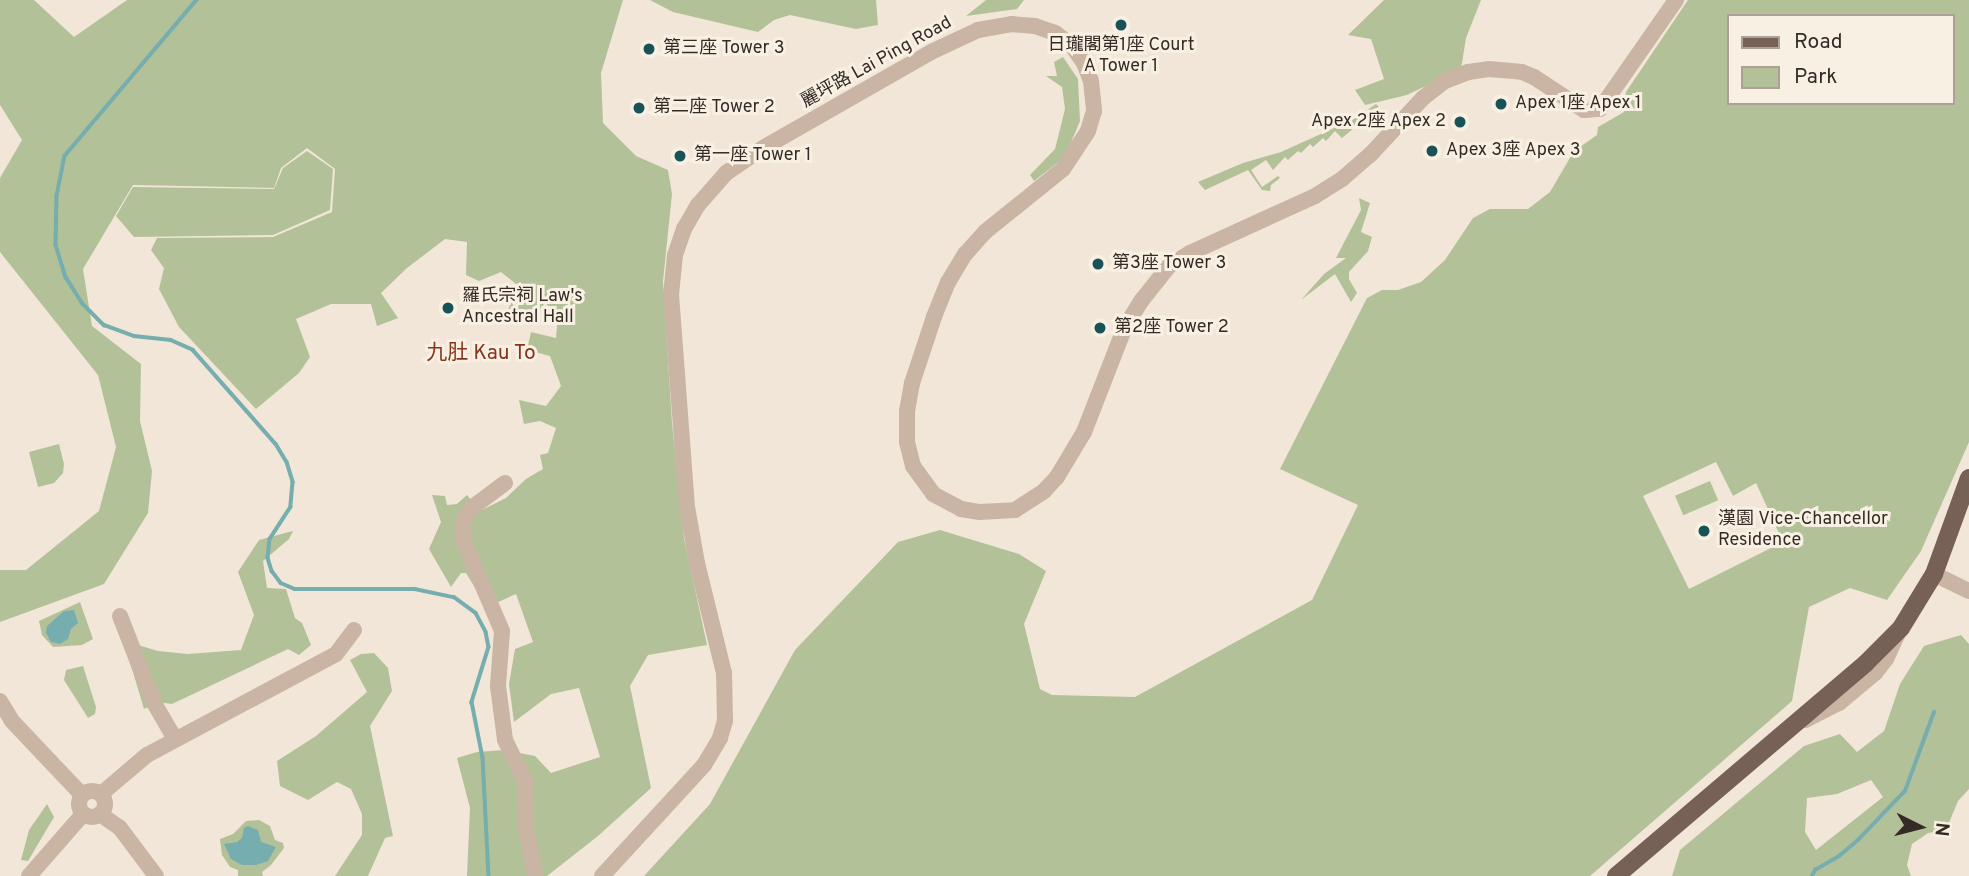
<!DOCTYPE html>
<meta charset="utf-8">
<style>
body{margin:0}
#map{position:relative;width:1969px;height:876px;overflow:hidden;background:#f2e6d8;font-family:Overpass,"Noto Sans TC",sans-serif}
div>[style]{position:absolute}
.green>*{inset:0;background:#b3c198;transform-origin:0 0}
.water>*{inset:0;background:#76adaf}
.stream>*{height:3.5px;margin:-1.75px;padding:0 1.75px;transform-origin:1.75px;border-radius:1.75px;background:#76adaf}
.minor>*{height:16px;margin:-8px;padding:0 8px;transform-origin:8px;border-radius:8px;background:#cab5a4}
.minor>.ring{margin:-8px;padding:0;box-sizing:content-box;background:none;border:16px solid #cab5a4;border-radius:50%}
.major>*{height:18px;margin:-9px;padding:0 9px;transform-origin:9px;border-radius:9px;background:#776156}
.dots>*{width:19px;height:19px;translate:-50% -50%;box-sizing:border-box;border:4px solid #f9f0e4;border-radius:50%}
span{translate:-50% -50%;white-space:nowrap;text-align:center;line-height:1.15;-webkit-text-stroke:6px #f9f0e4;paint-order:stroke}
.poi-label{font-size:18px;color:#352b26}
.left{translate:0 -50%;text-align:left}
.right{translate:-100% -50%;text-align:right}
.street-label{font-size:18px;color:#352b26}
.quarter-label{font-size:21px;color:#86361d}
.legend{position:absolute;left:1727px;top:14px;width:228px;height:91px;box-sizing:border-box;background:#f9f0e4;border:2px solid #aba198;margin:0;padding:9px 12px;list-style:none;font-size:21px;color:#352b26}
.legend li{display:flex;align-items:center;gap:14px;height:35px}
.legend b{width:35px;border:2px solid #aba198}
.north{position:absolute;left:1885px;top:792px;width:70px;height:70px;-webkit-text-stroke:5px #f9f0e4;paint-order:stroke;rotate:96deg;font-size:19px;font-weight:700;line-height:28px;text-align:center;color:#352b26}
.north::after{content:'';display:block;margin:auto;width:24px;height:32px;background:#352b26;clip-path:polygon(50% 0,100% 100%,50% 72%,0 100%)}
</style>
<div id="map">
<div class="green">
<i style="clip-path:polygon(0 0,34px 0,74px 37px,127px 0,623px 0,601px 73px,603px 123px,636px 156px,668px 170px,672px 194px,663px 281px,672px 423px,684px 538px,707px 645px,648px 655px,630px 686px,651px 788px,598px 836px,547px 876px,467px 876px,470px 808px,457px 758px,477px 752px,504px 750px,535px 756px,551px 773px,600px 757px,579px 688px,551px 694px,514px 722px,509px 684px,515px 649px,533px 642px,516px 594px,487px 607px,466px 573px,461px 573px,451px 587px,429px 549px,441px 522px,432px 495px,445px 496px,447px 505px,457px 504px,467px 495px,480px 511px,506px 498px,526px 479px,543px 469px,540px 455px,548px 453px,556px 428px,540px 421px,524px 424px,519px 400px,546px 406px,561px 386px,550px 356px,527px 350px,531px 332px,556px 338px,558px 314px,545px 303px,530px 320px,508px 311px,516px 284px,501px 272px,479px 281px,466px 275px,467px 242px,445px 239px,407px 268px,381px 293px,398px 318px,377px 326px,371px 304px,331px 304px,296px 319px,310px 357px,299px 373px,256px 409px,179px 327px,159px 289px,164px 268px,151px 250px,157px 238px,273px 237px,332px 212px,335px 169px,307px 148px,281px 168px,274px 188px,133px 185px,83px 269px,92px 326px,141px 364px,140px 421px,152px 471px,148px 513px,104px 584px,0 622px,0 570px,26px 570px,99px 511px,116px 447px,98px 375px,0 252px,0 178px,22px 140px,0 105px)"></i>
<i style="clip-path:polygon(650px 0,876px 0,878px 25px,856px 29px,790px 15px,774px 20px,758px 32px,673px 12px)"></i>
<i style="clip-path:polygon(986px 0,1024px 0,1017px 9px,966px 16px)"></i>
<i style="clip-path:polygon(1384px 0,1481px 0,1466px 38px,1461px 69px,1407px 95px,1365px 105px,1355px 90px,1384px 79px,1371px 39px,1348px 35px)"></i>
<i style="clip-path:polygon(evenodd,1688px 0,1969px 0,1969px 442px,1921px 551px,1887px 600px,1850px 588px,1809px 607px,1792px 701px,1590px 876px,644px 876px,710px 804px,795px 650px,898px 542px,940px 530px,1019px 554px,1046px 571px,1024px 624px,1040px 689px,1052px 695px,1135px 697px,1312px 600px,1358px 505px,1280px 469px,1367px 298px,1382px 290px,1398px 290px,1421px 282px,1445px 260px,1473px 218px,1490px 209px,1528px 209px,1550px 192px,1574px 151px,1597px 135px,1598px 127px,1624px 112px,1626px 92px,1688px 0,1729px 16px,1953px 16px,1953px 103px,1729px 103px,1729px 16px,1688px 0,1716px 462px,1733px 496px,1756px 483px,1783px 542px,1689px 589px,1643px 496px,1716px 462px)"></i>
<i style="clip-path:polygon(1063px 57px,1078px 79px,1080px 121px,1065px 157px,1034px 181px,1030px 175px,1055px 149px,1065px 109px,1062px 87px,1046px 76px,1057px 76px,1054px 62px)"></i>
<i style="clip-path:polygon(1376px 104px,1379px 107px,1342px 138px,1335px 131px,1326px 141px,1323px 138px,1313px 147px,1310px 144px,1301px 153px,1298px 151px,1288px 160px,1285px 157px,1273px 170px,1266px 160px,1251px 170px,1262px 187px,1278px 176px,1280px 178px,1271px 185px,1270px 191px,1262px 190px,1248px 170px,1205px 190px,1198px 182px,1243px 163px,1281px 152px,1354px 119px)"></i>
<i style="clip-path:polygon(307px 151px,333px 169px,330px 210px,273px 235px,134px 237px,116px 216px,133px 187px,274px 189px,283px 168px)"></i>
<i style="clip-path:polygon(1359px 198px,1370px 203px,1361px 232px,1372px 237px,1368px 251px,1349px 272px,1349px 279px,1357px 293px,1351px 302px,1335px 274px,1301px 300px,1324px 274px,1346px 258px,1336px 258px,1361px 210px)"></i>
<i style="clip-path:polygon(59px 444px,64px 464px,63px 473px,54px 483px,38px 487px,29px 452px)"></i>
<i style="left:1710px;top:481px;width:21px;height:38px;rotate:67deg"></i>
<i style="clip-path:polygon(293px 531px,289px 539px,263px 561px,267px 588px,286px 589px,295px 618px,302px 623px,311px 645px,299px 655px,288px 649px,172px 704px,157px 702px,144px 709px,126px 649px,138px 645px,158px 651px,188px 654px,241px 650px,254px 615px,238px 572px,259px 540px)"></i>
<i style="clip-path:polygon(80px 602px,93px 639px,82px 645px,53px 647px,42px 635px,39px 621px)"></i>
<i style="clip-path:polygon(evenodd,1961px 635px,1969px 644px,1969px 789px,1958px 801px,1946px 830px,1928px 833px,1912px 844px,1907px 865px,1911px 876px,1672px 876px,1680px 850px,1804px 746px,1840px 734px,1857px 752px,1884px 731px,1900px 684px,1924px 646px,1961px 635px,1871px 780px,1883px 797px,1816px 850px,1805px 832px,1807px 798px,1837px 794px,1871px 780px)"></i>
<i style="clip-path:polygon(374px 653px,388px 668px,392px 691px,370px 726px,393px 836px,385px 838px,368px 876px,335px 876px,362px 835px,362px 814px,351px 789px,337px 782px,308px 800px,280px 786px,277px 761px,316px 736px,367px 692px,350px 660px,361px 654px)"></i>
<i style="clip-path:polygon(83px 666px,96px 707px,95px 714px,88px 718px,64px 680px,66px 670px)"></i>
<i style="clip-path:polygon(47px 804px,54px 817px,28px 861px,21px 860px,29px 830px)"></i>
<i style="clip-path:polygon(259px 820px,270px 826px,275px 840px,283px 843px,284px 848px,271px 865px,262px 872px,263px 876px,238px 876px,238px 870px,230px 867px,222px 855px,220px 839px,233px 834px,246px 821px)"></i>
</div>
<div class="water">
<i style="clip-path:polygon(74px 610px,78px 623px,71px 629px,68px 639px,60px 644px,51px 642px,46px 633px,47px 626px,64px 611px)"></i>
<i style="clip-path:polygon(248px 826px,258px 830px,261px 842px,276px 847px,268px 861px,256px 865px,242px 865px,231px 859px,224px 844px,237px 842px,242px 838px,244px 828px)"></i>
</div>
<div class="stream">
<i style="left:197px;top:0;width:204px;rotate:130.2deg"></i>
<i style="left:65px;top:156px;width:41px;rotate:101.3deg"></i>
<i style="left:57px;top:196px;width:49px;rotate:91.2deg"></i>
<i style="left:56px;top:245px;width:34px;rotate:73deg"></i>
<i style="left:66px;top:277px;width:32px;rotate:58deg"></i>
<i style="left:83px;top:304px;width:30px;rotate:45deg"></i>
<i style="left:104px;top:325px;width:32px;rotate:20deg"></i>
<i style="left:134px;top:336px;width:37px;rotate:6deg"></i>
<i style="left:171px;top:340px;width:24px;rotate:24deg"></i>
<i style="left:193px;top:350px;width:125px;rotate:48.6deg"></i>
<i style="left:276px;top:444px;width:21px;rotate:59deg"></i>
<i style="left:287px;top:462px;width:21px;rotate:73deg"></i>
<i style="left:293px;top:482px;width:25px;rotate:95deg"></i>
<i style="left:291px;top:507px;width:38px;rotate:123deg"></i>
<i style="left:270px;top:539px;width:19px;rotate:96deg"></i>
<i style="left:268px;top:558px;width:14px;rotate:73deg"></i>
<i style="left:272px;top:571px;width:15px;rotate:53deg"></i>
<i style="left:281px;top:583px;width:15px;rotate:23deg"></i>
<i style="left:295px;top:589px;width:120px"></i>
<i style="left:415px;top:589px;width:40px;rotate:12deg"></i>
<i style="left:454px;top:597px;width:27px;rotate:36deg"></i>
<i style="left:476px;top:613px;width:21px;rotate:62deg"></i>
<i style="left:486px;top:632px;width:15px;rotate:79deg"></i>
<i style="left:489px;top:647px;width:58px;rotate:107.2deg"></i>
<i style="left:472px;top:702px;width:57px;rotate:78.9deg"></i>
<i style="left:483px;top:758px;width:118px;rotate:87.1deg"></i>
<i style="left:1812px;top:876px;width:7px;rotate:-63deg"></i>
<i style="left:1815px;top:870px;width:28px;rotate:-30deg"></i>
<i style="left:1839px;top:856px;width:25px;rotate:-40deg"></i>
<i style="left:1858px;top:840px;width:68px;rotate:-46.2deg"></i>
<i style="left:1905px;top:791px;width:84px;rotate:-69.8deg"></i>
</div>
<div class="minor">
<i style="left:505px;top:483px;width:45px;rotate:143.1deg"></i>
<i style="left:469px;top:510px;width:14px;rotate:115deg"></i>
<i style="left:463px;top:523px;width:19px;rotate:87deg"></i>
<i style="left:464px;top:542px;width:97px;rotate:66.9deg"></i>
<i style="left:502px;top:631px;width:55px;rotate:94.2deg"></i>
<i style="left:498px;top:686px;width:54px;rotate:82.6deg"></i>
<i style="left:505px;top:740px;width:46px;rotate:64deg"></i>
<i style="left:525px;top:781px;width:45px;rotate:88.7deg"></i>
<i style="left:526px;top:826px;width:51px;rotate:79.8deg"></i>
<i style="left:1934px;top:574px;width:39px;rotate:26deg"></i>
<i style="left:120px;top:616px;width:93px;rotate:68.7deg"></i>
<i style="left:154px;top:703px;width:42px;rotate:59.7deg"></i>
<i style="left:0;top:701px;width:23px;rotate:59deg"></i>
<i style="left:12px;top:721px;width:102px;rotate:46.6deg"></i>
<i style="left:1805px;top:720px;width:38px;rotate:-27deg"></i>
<i style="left:1839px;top:703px;width:47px;rotate:-39.8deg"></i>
<i style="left:1875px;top:673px;width:18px;rotate:-52deg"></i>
<i style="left:1886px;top:659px;width:29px;rotate:-65deg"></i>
<i class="ring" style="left:79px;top:791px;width:10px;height:10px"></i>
<i style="left:101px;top:794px;width:60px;rotate:-40.3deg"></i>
<i style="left:147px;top:755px;width:214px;rotate:-28.1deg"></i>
<i style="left:336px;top:654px;width:30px;rotate:-53deg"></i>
<i style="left:100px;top:814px;width:24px;rotate:35deg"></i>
<i style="left:120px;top:828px;width:60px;rotate:53.1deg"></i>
<i style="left:29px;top:876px;width:82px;rotate:-48.9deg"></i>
<i style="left:602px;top:876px;width:151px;rotate:-47.4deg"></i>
<i style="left:704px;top:765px;width:31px;rotate:-59deg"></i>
<i style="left:720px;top:738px;width:18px;rotate:-74deg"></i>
<i style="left:725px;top:721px;width:48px;rotate:-91.2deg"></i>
<i style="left:724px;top:673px;width:113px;rotate:-103.8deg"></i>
<i style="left:697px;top:563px;width:57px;rotate:-100.1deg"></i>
<i style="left:687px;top:507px;width:213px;rotate:-94.3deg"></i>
<i style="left:671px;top:295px;width:40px;rotate:-84.3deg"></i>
<i style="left:675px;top:255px;width:28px;rotate:-71deg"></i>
<i style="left:684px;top:229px;width:28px;rotate:-60deg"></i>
<i style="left:698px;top:205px;width:43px;rotate:-48.8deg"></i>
<i style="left:726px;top:173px;width:45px;rotate:-34deg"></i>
<i style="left:763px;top:148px;width:193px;rotate:-29.7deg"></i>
<i style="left:931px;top:52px;width:52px;rotate:-25.1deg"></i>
<i style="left:978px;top:30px;width:34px;rotate:-10deg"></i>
<i style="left:1011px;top:24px;width:24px;rotate:5deg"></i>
<i style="left:1035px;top:26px;width:21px;rotate:19deg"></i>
<i style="left:1055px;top:33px;width:21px;rotate:37deg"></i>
<i style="left:1072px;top:46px;width:21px;rotate:55deg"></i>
<i style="left:1084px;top:63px;width:19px;rotate:69deg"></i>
<i style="left:1091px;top:81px;width:30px;rotate:84deg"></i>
<i style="left:1094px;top:111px;width:21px;rotate:107deg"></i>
<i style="left:1088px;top:131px;width:45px;rotate:123.3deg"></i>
<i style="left:1063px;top:169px;width:100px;rotate:141.1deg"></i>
<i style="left:985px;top:232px;width:30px;rotate:132deg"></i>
<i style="left:965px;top:254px;width:33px;rotate:121deg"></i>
<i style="left:948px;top:282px;width:38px;rotate:112deg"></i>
<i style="left:934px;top:317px;width:70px;rotate:108.4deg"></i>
<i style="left:912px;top:383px;width:28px;rotate:100deg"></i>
<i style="left:907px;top:411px;width:31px;rotate:90deg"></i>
<i style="left:907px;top:442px;width:25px;rotate:76deg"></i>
<i style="left:913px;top:466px;width:34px;rotate:54deg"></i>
<i style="left:933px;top:494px;width:32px;rotate:28deg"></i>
<i style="left:961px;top:509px;width:18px;rotate:9deg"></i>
<i style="left:979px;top:512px;width:36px;rotate:-3deg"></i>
<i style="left:1015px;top:510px;width:35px;rotate:-33deg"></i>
<i style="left:1044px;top:491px;width:19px;rotate:-47deg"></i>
<i style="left:1057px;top:477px;width:52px;rotate:-59deg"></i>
<i style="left:1084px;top:432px;width:113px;rotate:-68.7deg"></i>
<i style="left:1125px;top:327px;width:32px;rotate:-58deg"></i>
<i style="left:1142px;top:300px;width:43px;rotate:-51.5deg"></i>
<i style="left:1169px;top:266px;width:25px;rotate:-32deg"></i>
<i style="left:1190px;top:253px;width:137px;rotate:-24.5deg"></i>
<i style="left:1315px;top:196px;width:32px;rotate:-32deg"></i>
<i style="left:1342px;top:179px;width:37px;rotate:-41deg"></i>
<i style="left:1370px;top:155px;width:78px;rotate:-47.1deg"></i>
<i style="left:1423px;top:98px;width:28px;rotate:-38deg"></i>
<i style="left:1445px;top:81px;width:25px;rotate:-21deg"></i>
<i style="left:1468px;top:72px;width:21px;rotate:-8deg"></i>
<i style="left:1489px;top:69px;width:33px;rotate:5deg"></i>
<i style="left:1522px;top:72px;width:13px;rotate:23deg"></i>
<i style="left:1534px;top:77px;width:60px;rotate:33.4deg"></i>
<i style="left:1584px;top:110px;width:16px;rotate:-4deg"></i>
<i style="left:1600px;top:109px;width:133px;rotate:-55.1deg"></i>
</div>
<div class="major">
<i style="left:1616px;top:876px;width:328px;rotate:-40.4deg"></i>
<i style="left:1866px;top:663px;width:49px;rotate:-45deg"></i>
<i style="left:1901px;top:628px;width:63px;rotate:-58.6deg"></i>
<i style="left:1934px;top:574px;width:102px;rotate:-70deg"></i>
</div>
<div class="dots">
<i style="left:1121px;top:25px;background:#1a5357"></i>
<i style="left:649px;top:49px;background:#1a5357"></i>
<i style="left:1501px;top:104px;background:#1a5357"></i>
<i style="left:639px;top:108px;background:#1a5357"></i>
<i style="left:1460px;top:122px;background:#1a5357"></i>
<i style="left:1432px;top:151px;background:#1a5357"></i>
<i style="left:680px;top:156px;background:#1a5357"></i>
<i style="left:1098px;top:264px;background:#1a5357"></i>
<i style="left:448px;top:308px;background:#1a5357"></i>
<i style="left:1100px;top:328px;background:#1a5357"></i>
<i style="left:1704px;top:531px;background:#1a5357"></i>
</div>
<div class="poi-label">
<span style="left:1121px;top:57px">日瓏閣第1座 Court<br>A Tower 1</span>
<span class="left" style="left:663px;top:49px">第三座 Tower 3</span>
<span class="left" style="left:1515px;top:104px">Apex 1座 Apex 1</span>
<span class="left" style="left:653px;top:108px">第二座 Tower 2</span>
<span class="right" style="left:1446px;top:122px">Apex 2座 Apex 2</span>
<span class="left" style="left:1446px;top:151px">Apex 3座 Apex 3</span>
<span class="left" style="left:694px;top:156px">第一座 Tower 1</span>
<span class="left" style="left:1112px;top:264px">第3座 Tower 3</span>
<span class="left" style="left:462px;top:308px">羅氏宗祠 Law's<br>Ancestral Hall</span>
<span class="left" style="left:1114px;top:328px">第2座 Tower 2</span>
<span class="left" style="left:1718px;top:531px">漢園 Vice-Chancellor<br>Residence</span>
</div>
<div class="street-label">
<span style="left:877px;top:63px;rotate:-29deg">麗坪路 Lai Ping Road</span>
</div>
<div class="quarter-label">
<span style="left:481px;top:354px">九肚 Kau To</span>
</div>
<ul class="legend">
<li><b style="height:9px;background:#776156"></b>Road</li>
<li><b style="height:19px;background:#b3c198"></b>Park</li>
</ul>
<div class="north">N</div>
</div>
